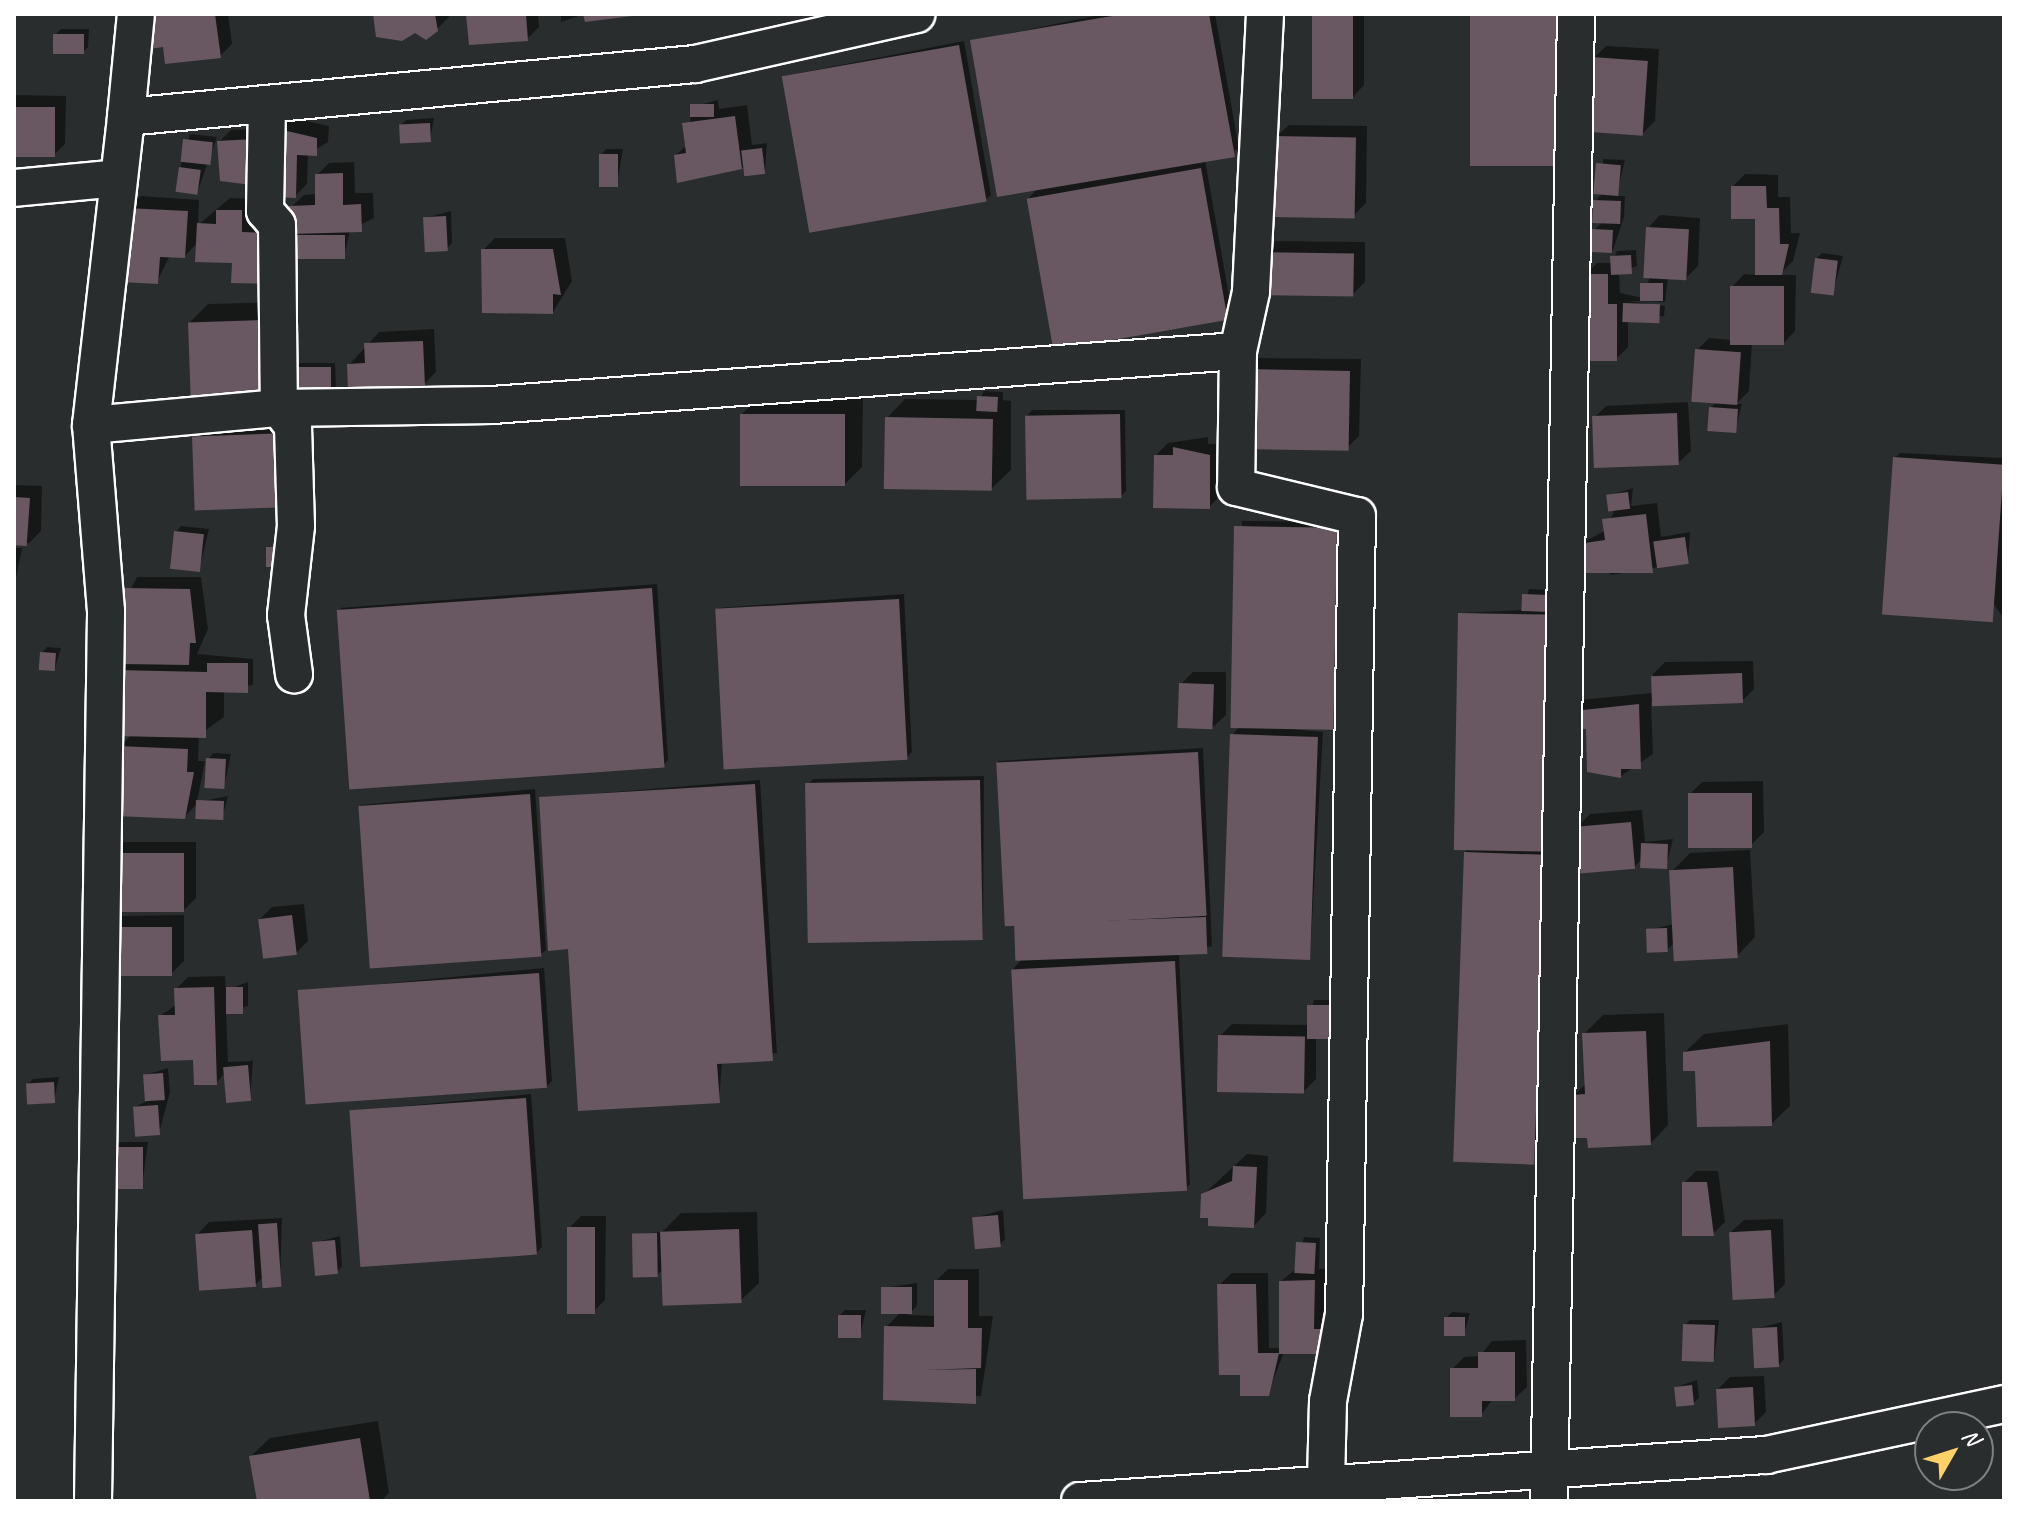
<!DOCTYPE html>
<style>
body{margin:0}
#map{position:relative;width:2018px;height:1515px;overflow:hidden;background:#2a2d2e;font-family:Caveat,sans-serif}
div>[style]{position:absolute}
.shadow>*{inset:0;background:#0007}
.building>*{inset:0;background:#695861;transform-origin:0 0}
.roads{filter:drop-shadow(2px 0 #fff) drop-shadow(-2px 0 #fff) drop-shadow(0 2px #fff) drop-shadow(0 -2px #fff)}
.minor>*{height:36px;margin:-18px;padding:0 18px;transform-origin:18px;border-radius:18px;background:#2a2d2e}
span{translate:-50% -50%;white-space:nowrap;text-align:center;line-height:1.15;-webkit-text-stroke:7px #2a2d2e;paint-order:stroke}
.frame{position:absolute;inset:0;border:16px solid #fff;pointer-events:none}
.north{position:absolute;left:1914px;top:1411px;width:80px;height:80px;box-sizing:border-box;background:#2a2d2e;border:2px solid #7f8182;border-radius:50%;rotate:51deg;font-size:22px;font-weight:700;line-height:32px;text-align:center;color:#fff}
.north::after{content:'';display:block;margin:auto;width:28px;height:36px;background:#ffd166;clip-path:polygon(50% 0,100% 100%,50% 72%,0 100%)}
</style>
<div id="map">
<div class="shadow">
<i style="clip-path:polygon(150px 14px,228px 14px,232px 44px,220px 56px,165px 45px)"></i>
<i style="clip-path:polygon(375px 14px,448px 14px,449px 17px,436px 30px)"></i>
<i style="clip-path:polygon(468px 14px,538px 14px,539px 27px,527px 39px)"></i>
<i style="clip-path:polygon(561px 14px,581px 14px,581px 15px,561px 22px)"></i>
<i style="clip-path:polygon(1104px 14px,1215px 14px,1239px 149px,1205px 160px,1232px 313px,1226px 318px,1029px 198px,1038px 188px,972px 41px)"></i>
<i style="clip-path:polygon(1314px 14px,1364px 14px,1364px 85px,1352px 98px)"></i>
<i style="clip-path:polygon(61px 29px,89px 29px,88px 47px,83px 52px,55px 35px)"></i>
<i style="clip-path:polygon(964px 41px,991px 195px,985px 200px,784px 76px)"></i>
<i style="clip-path:polygon(1606px 46px,1659px 49px,1655px 121px,1643px 133px,1594px 58px)"></i>
<i style="clip-path:polygon(14px 95px,66px 96px,65px 144px,53px 156px,14px 155px)"></i>
<i style="clip-path:polygon(718px 100px,719px 109px,747px 105px,752px 145px,767px 143px,765px 172px,676px 155px,687px 145px,692px 107px)"></i>
<i style="clip-path:polygon(288px 117px,329px 126px,328px 142px,308px 154px,307px 184px,295px 196px,276px 129px)"></i>
<i style="clip-path:polygon(434px 118px,430px 140px,401px 125px,406px 120px)"></i>
<i style="clip-path:polygon(1289px 125px,1367px 126px,1366px 203px,1354px 215px,1276px 137px)"></i>
<i style="clip-path:polygon(270px 128px,272px 172px,219px 142px,231px 130px)"></i>
<i style="clip-path:polygon(190px 134px,217px 137px,197px 193px,180px 168px)"></i>
<i style="clip-path:polygon(606px 149px,623px 149px,617px 185px,601px 155px)"></i>
<i style="clip-path:polygon(1603px 159px,1625px 160px,1616px 196px,1625px 196px,1624px 217px,1613px 250px,1594px 230px,1603px 222px,1595px 201px,1603px 193px)"></i>
<i style="clip-path:polygon(354px 162px,355px 193px,373px 193px,374px 218px,350px 230px,344px 257px,293px 257px,291px 207px,304px 195px,317px 194px,317px 175px,329px 163px)"></i>
<i style="clip-path:polygon(1745px 174px,1778px 175px,1778px 197px,1790px 197px,1791px 233px,1800px 233px,1793px 261px,1779px 275px,1796px 275px,1795px 331px,1783px 344px,1752px 343px,1749px 391px,1736px 404px,1742px 404px,1735px 431px,1711px 408px,1716px 402px,1697px 350px,1709px 338px,1732px 340px,1732px 287px,1744px 274px,1757px 275px,1757px 217px,1733px 186px)"></i>
<i style="clip-path:polygon(140px 196px,199px 200px,198px 225px,230px 198px,253px 199px,285px 222px,234px 261px,198px 242px,185px 256px,170px 255px,157px 282px,128px 209px)"></i>
<i style="clip-path:polygon(451px 211px,452px 243px,447px 249px,425px 218px)"></i>
<i style="clip-path:polygon(1660px 215px,1700px 218px,1698px 266px,1686px 278px,1668px 277px,1665px 302px,1628px 301px,1665px 306px,1664px 316px,1628px 320px,1628px 347px,1616px 359px,1585px 275px,1597px 263px,1612px 263px,1617px 251px,1636px 250px,1637px 266px,1619px 272px,1620px 293px,1643px 298px,1650px 276px,1648px 228px)"></i>
<i style="clip-path:polygon(495px 238px,565px 238px,572px 281px,553px 312px,483px 250px)"></i>
<i style="clip-path:polygon(1275px 241px,1365px 242px,1365px 282px,1353px 294px,1263px 253px)"></i>
<i style="clip-path:polygon(1822px 253px,1843px 256px,1832px 295px,1816px 259px)"></i>
<i style="clip-path:polygon(281px 302px,283px 376px,190px 322px,208px 304px)"></i>
<i style="clip-path:polygon(434px 329px,436px 372px,424px 384px,349px 365px,379px 332px)"></i>
<i style="clip-path:polygon(1256px 358px,1361px 359px,1359px 436px,1347px 448px,1244px 370px)"></i>
<i style="clip-path:polygon(300px 363px,335px 363px,336px 386px,330px 391px,294px 369px)"></i>
<i style="clip-path:polygon(984px 391px,1003px 392px,1003px 400px,1011px 401px,1011px 470px,992px 488px,887px 418px,905px 399px,979px 400px)"></i>
<i style="clip-path:polygon(760px 396px,863px 397px,862px 467px,844px 485px,742px 414px)"></i>
<i style="clip-path:polygon(1688px 402px,1691px 451px,1678px 463px,1594px 418px,1606px 406px)"></i>
<i style="clip-path:polygon(1032px 410px,1125px 410px,1126px 491px,1121px 496px,1027px 416px)"></i>
<i style="clip-path:polygon(308px 415px,311px 486px,194px 437px,212px 418px)"></i>
<i style="clip-path:polygon(1208px 437px,1208px 444px,1221px 444px,1221px 495px,1209px 507px,1156px 455px,1168px 443px)"></i>
<i style="clip-path:polygon(1900px 453px,2004px 458px,2004px 619px,1895px 458px)"></i>
<i style="clip-path:polygon(14px 485px,42px 486px,41px 531px,29px 543px,14px 543px)"></i>
<i style="clip-path:polygon(1633px 488px,1631px 506px,1657px 503px,1661px 537px,1690px 532px,1688px 562px,1611px 575px,1580px 544px,1606px 530px,1615px 509px,1608px 496px)"></i>
<i style="clip-path:polygon(1242px 521px,1342px 522px,1340px 722px,1269px 727px,1323px 732px,1310px 958px,1232px 735px,1240px 726px)"></i>
<i style="clip-path:polygon(181px 526px,209px 529px,199px 571px,176px 532px)"></i>
<i style="clip-path:polygon(14px 548px,22px 548px,16px 578px,14px 578px)"></i>
<i style="clip-path:polygon(137px 577px,201px 577px,208px 629px,197px 654px,253px 659px,253px 685px,224px 690px,224px 717px,199px 735px,198px 761px,205px 761px,197px 802px,228px 796px,222px 818px,198px 803px,184px 817px,120px 747px,132px 734px,117px 671px,124px 664px,116px 618px)"></i>
<i style="clip-path:polygon(657px 584px,668px 760px,663px 766px,339px 608px)"></i>
<i style="clip-path:polygon(1529px 589px,1552px 590px,1536px 1163px,1466px 853px,1460px 613px,1523px 610px)"></i>
<i style="clip-path:polygon(904px 594px,912px 752px,906px 758px,718px 608px)"></i>
<i style="clip-path:polygon(47px 647px,61px 648px,55px 668px,42px 653px)"></i>
<i style="clip-path:polygon(1753px 661px,1754px 689px,1742px 701px,1651px 702px,1653px 754px,1621px 776px,1588px 727px,1567px 728px,1578px 700px,1653px 693px,1653px 674px,1665px 662px)"></i>
<i style="clip-path:polygon(1193px 672px,1226px 672px,1226px 715px,1213px 727px,1181px 684px)"></i>
<i style="clip-path:polygon(1203px 748px,1212px 946px,1179px 953px,1190px 1184px,1185px 1189px,1013px 969px,1022px 959px,1021px 922px,998px 761px)"></i>
<i style="clip-path:polygon(214px 753px,231px 754px,224px 787px,208px 759px)"></i>
<i style="clip-path:polygon(984px 776px,983px 938px,808px 785px,813px 779px)"></i>
<i style="clip-path:polygon(760px 780px,777px 1053px,722px 1062px,719px 1101px,570px 947px,541px 798px)"></i>
<i style="clip-path:polygon(1763px 781px,1764px 832px,1752px 844px,1690px 794px,1702px 782px)"></i>
<i style="clip-path:polygon(535px 789px,546px 950px,540px 955px,360px 805px)"></i>
<i style="clip-path:polygon(1642px 810px,1645px 842px,1673px 839px,1666px 867px,1643px 858px,1634px 867px,1578px 826px,1590px 814px)"></i>
<i style="clip-path:polygon(124px 842px,196px 842px,196px 898px,184px 910px,112px 854px)"></i>
<i style="clip-path:polygon(1750px 850px,1755px 937px,1737px 956px,1675px 942px,1667px 950px,1648px 930px,1674px 924px,1671px 872px,1690px 853px)"></i>
<i style="clip-path:polygon(304px 904px,308px 941px,296px 953px,260px 919px,272px 907px)"></i>
<i style="clip-path:polygon(184px 915px,184px 961px,172px 973px,110px 928px,122px 916px)"></i>
<i style="clip-path:polygon(544px 968px,552px 1081px,547px 1086px,300px 992px)"></i>
<i style="clip-path:polygon(225px 976px,226px 990px,248px 982px,248px 1006px,226px 1012px,228px 1062px,253px 1061px,250px 1099px,225px 1073px,216px 1083px,160px 1016px,177px 1004px,176px 989px,188px 977px)"></i>
<i style="clip-path:polygon(1314px 1000px,1338px 1000px,1316px 1037px,1316px 1079px,1304px 1091px,1220px 1036px,1232px 1024px,1309px 1025px)"></i>
<i style="clip-path:polygon(1664px 1013px,1668px 1125px,1650px 1144px,1573px 1096px,1587px 1083px,1584px 1034px,1603px 1015px)"></i>
<i style="clip-path:polygon(1788px 1024px,1790px 1106px,1771px 1124px,1685px 1052px,1704px 1034px)"></i>
<i style="clip-path:polygon(168px 1068px,170px 1092px,159px 1133px,135px 1107px,147px 1101px,145px 1075px)"></i>
<i style="clip-path:polygon(59px 1077px,54px 1101px,28px 1084px,33px 1079px)"></i>
<i style="clip-path:polygon(531px 1094px,542px 1247px,536px 1253px,351px 1111px)"></i>
<i style="clip-path:polygon(120px 1142px,148px 1142px,142px 1187px,114px 1147px)"></i>
<i style="clip-path:polygon(1247px 1154px,1268px 1156px,1266px 1213px,1254px 1226px,1203px 1195px)"></i>
<i style="clip-path:polygon(1696px 1171px,1718px 1171px,1725px 1222px,1713px 1234px,1684px 1183px)"></i>
<i style="clip-path:polygon(1003px 1210px,1005px 1239px,1000px 1245px,974px 1218px)"></i>
<i style="clip-path:polygon(757px 1212px,759px 1283px,740px 1301px,663px 1269px,657px 1275px,634px 1234px,662px 1232px,681px 1213px)"></i>
<i style="clip-path:polygon(581px 1216px,606px 1216px,605px 1300px,593px 1312px,569px 1228px)"></i>
<i style="clip-path:polygon(282px 1218px,280px 1285px,263px 1277px,255px 1285px,197px 1235px,209px 1222px)"></i>
<i style="clip-path:polygon(1783px 1219px,1785px 1284px,1773px 1296px,1731px 1232px,1744px 1220px)"></i>
<i style="clip-path:polygon(340px 1236px,342px 1266px,337px 1272px,314px 1243px)"></i>
<i style="clip-path:polygon(1304px 1237px,1320px 1238px,1319px 1269px,1326px 1269px,1326px 1317px,1335px 1340px,1284px 1352px,1268px 1394px,1242px 1377px,1219px 1285px,1232px 1273px,1268px 1273px,1269px 1348px,1281px 1348px,1281px 1281px,1296px 1269px)"></i>
<i style="clip-path:polygon(948px 1269px,979px 1269px,979px 1316px,993px 1316px,981px 1396px,885px 1398px,886px 1327px,901px 1312px,883px 1288px,917px 1283px,917px 1306px,908px 1315px,936px 1316px,936px 1281px)"></i>
<i style="clip-path:polygon(845px 1310px,866px 1310px,860px 1336px,840px 1315px)"></i>
<i style="clip-path:polygon(1452px 1312px,1470px 1313px,1464px 1334px,1446px 1318px)"></i>
<i style="clip-path:polygon(1690px 1320px,1719px 1320px,1714px 1360px,1685px 1325px)"></i>
<i style="clip-path:polygon(1782px 1322px,1784px 1359px,1779px 1365px,1754px 1329px)"></i>
<i style="clip-path:polygon(1526px 1340px,1527px 1387px,1514px 1399px,1493px 1399px,1481px 1415px,1452px 1369px,1464px 1357px,1480px 1356px,1492px 1341px)"></i>
<i style="clip-path:polygon(1764px 1376px,1766px 1412px,1754px 1424px,1718px 1389px,1730px 1377px)"></i>
<i style="clip-path:polygon(1697px 1380px,1699px 1398px,1693px 1403px,1676px 1387px)"></i>
<i style="clip-path:polygon(378px 1421px,389px 1493px,381px 1501px,259px 1501px,251px 1456px,270px 1438px)"></i>
</div>
<div class="building">
<i style="clip-path:polygon(153px 14px,215px 14px,221px 58px,165px 64px,163px 47px,150px 49px)"></i>
<i style="clip-path:polygon(373px 14px,435px 14px,438px 31px,426px 40px,415px 33px,402px 41px,376px 37px)"></i>
<i style="clip-path:polygon(466px 14px,526px 14px,528px 41px,469px 45px)"></i>
<i style="clip-path:polygon(583px 14px,631px 14px,632px 16px,585px 22px)"></i>
<i style="clip-path:polygon(1124px 14px,1209px 14px,1235px 157px,997px 197px,970px 40px)"></i>
<i style="left:1312px;top:14px;width:41px;height:85px"></i>
<i style="left:1470px;top:14px;width:92px;height:152px"></i>
<i style="left:53px;top:34px;width:31px;height:20px"></i>
<i style="left:959px;top:45px;width:159px;height:180px;rotate:80deg"></i>
<i style="left:1592px;top:57px;width:56px;height:75px;rotate:4deg"></i>
<i style="left:714px;top:104px;width:13px;height:24px;rotate:90deg"></i>
<i style="left:14px;top:107px;width:41px;height:50px"></i>
<i style="clip-path:polygon(735px 116px,742px 169px,677px 183px,674px 155px,686px 153px,682px 123px)"></i>
<i style="left:430px;top:123px;width:19px;height:31px;rotate:87deg"></i>
<i style="clip-path:polygon(274px 128px,317px 138px,317px 156px,297px 155px,296px 198px,273px 197px)"></i>
<i style="left:1274px;top:136px;width:82px;height:81px;rotate:1deg"></i>
<i style="left:183px;top:139px;width:30px;height:23px;rotate:6deg"></i>
<i style="clip-path:polygon(258px 139px,261px 186px,220px 181px,217px 141px)"></i>
<i style="left:762px;top:148px;width:26px;height:21px;rotate:83deg"></i>
<i style="left:599px;top:154px;width:19px;height:33px"></i>
<i style="left:1596px;top:163px;width:25px;height:31px;rotate:5deg"></i>
<i style="left:179px;top:167px;width:22px;height:25px;rotate:8deg"></i>
<i style="left:1201px;top:168px;width:154px;height:177px;rotate:80deg"></i>
<i style="clip-path:polygon(343px 173px,343px 205px,361px 204px,362px 232px,290px 234px,289px 206px,315px 205px,315px 174px)"></i>
<i style="clip-path:polygon(1731px 186px,1766px 186px,1767px 208px,1779px 208px,1780px 244px,1789px 244px,1782px 275px,1755px 275px,1755px 219px,1731px 219px)"></i>
<i style="left:1593px;top:200px;width:28px;height:23px;rotate:2deg"></i>
<i style="clip-path:polygon(126px 208px,188px 211px,185px 258px,160px 257px,158px 284px,123px 282px)"></i>
<i style="clip-path:polygon(216px 210px,242px 210px,242px 232px,274px 233px,272px 284px,231px 283px,232px 263px,195px 262px,197px 223px,216px 224px)"></i>
<i style="left:446px;top:216px;width:35px;height:23px;rotate:87deg"></i>
<i style="left:1646px;top:227px;width:43px;height:51px;rotate:3deg"></i>
<i style="left:1592px;top:229px;width:21px;height:23px;rotate:3deg"></i>
<i style="left:291px;top:235px;width:54px;height:24px"></i>
<i style="clip-path:polygon(481px 249px,553px 249px,561px 295px,553px 294px,553px 314px,482px 313px)"></i>
<i style="left:1261px;top:252px;width:93px;height:43px;rotate:1deg"></i>
<i style="left:1631px;top:255px;width:19px;height:21px;rotate:87deg"></i>
<i style="left:1815px;top:258px;width:23px;height:35px;rotate:7deg"></i>
<i style="clip-path:polygon(1583px 274px,1608px 274px,1608px 304px,1617px 304px,1617px 361px,1583px 361px)"></i>
<i style="left:1640px;top:283px;width:23px;height:18px"></i>
<i style="left:1730px;top:286px;width:54px;height:59px"></i>
<i style="left:1623px;top:303px;width:37px;height:19px;rotate:2deg"></i>
<i style="left:263px;top:320px;width:76px;height:75px;rotate:88deg"></i>
<i style="clip-path:polygon(423px 341px,425px 386px,348px 390px,347px 364px,365px 363px,364px 343px)"></i>
<i style="left:1695px;top:349px;width:46px;height:53px;rotate:4deg"></i>
<i style="left:331px;top:367px;width:26px;height:39px;rotate:90deg"></i>
<i style="left:1242px;top:369px;width:108px;height:80px;rotate:1deg"></i>
<i style="left:977px;top:396px;width:21px;height:15px;rotate:3deg"></i>
<i style="left:1709px;top:407px;width:29px;height:24px;rotate:4deg"></i>
<i style="left:1677px;top:413px;width:52px;height:85px;rotate:88deg"></i>
<i style="left:740px;top:414px;width:105px;height:72px"></i>
<i style="left:1120px;top:414px;width:84px;height:95px;rotate:89deg"></i>
<i style="left:885px;top:417px;width:108px;height:72px;rotate:1deg"></i>
<i style="left:290px;top:433px;width:74px;height:98px;rotate:88deg"></i>
<i style="clip-path:polygon(1173px 447px,1210px 455px,1210px 509px,1153px 508px,1154px 455px,1173px 455px)"></i>
<i style="left:1893px;top:457px;width:111px;height:158px;rotate:4deg"></i>
<i style="left:1628px;top:492px;width:17px;height:22px;rotate:83deg"></i>
<i style="left:14px;top:497px;width:16px;height:48px;rotate:4deg"></i>
<i style="clip-path:polygon(1646px 514px,1653px 573px,1581px 573px,1578px 544px,1605px 540px,1602px 519px)"></i>
<i style="left:1234px;top:526px;width:103px;height:202px;rotate:1deg"></i>
<i style="left:174px;top:531px;width:30px;height:38px;rotate:6deg"></i>
<i style="left:1685px;top:537px;width:27px;height:32px;rotate:82deg"></i>
<i style="left:266px;top:547px;width:18px;height:20px"></i>
<i style="clip-path:polygon(123px 588px,190px 589px,196px 643px,190px 643px,189px 665px,122px 664px)"></i>
<i style="left:652px;top:588px;width:180px;height:316px;rotate:86deg"></i>
<i style="left:1522px;top:594px;width:26px;height:17px;rotate:2deg"></i>
<i style="left:899px;top:599px;width:161px;height:184px;rotate:87deg"></i>
<i style="left:1458px;top:613px;width:89px;height:237px;rotate:1deg"></i>
<i style="left:40px;top:652px;width:16px;height:18px;rotate:4deg"></i>
<i style="clip-path:polygon(207px 663px,248px 663px,248px 693px,206px 692px,206px 738px,114px 736px,115px 670px,207px 672px)"></i>
<i style="left:1742px;top:673px;width:30px;height:91px;rotate:88deg"></i>
<i style="left:1179px;top:683px;width:35px;height:45px;rotate:2deg"></i>
<i style="clip-path:polygon(1639px 704px,1641px 769px,1621px 769px,1621px 778px,1587px 772px,1586px 729px,1565px 730px,1564px 712px)"></i>
<i style="left:1230px;top:734px;width:88px;height:223px;rotate:2deg"></i>
<i style="clip-path:polygon(118px 746px,188px 749px,187px 772px,194px 772px,185px 819px,115px 816px)"></i>
<i style="left:1198px;top:752px;width:164px;height:202px;rotate:87deg"></i>
<i style="left:206px;top:758px;width:20px;height:30px;rotate:3deg"></i>
<i style="left:980px;top:780px;width:160px;height:175px;rotate:89deg"></i>
<i style="clip-path:polygon(755px 784px,773px 1061px,717px 1064px,720px 1103px,578px 1111px,568px 949px,548px 951px,539px 797px)"></i>
<i style="left:1688px;top:793px;width:64px;height:55px"></i>
<i style="left:530px;top:794px;width:163px;height:172px;rotate:86deg"></i>
<i style="left:196px;top:800px;width:28px;height:19px;rotate:2deg"></i>
<i style="left:1631px;top:822px;width:47px;height:55px;rotate:85deg"></i>
<i style="left:1641px;top:843px;width:27px;height:25px;rotate:2deg"></i>
<i style="left:1464px;top:852px;width:81px;height:310px;rotate:2deg"></i>
<i style="left:110px;top:853px;width:74px;height:59px"></i>
<i style="left:1733px;top:867px;width:91px;height:64px;rotate:87deg"></i>
<i style="left:292px;top:915px;width:40px;height:34px;rotate:83deg"></i>
<i style="left:1206px;top:917px;width:37px;height:192px;rotate:88deg"></i>
<i style="left:108px;top:927px;width:64px;height:49px"></i>
<i style="left:1667px;top:928px;width:24px;height:21px;rotate:88deg"></i>
<i style="left:1175px;top:961px;width:230px;height:164px;rotate:87deg"></i>
<i style="left:539px;top:973px;width:115px;height:242px;rotate:86deg"></i>
<i style="clip-path:polygon(214px 987px,217px 1085px,194px 1085px,193px 1060px,161px 1061px,158px 1015px,175px 1015px,174px 988px)"></i>
<i style="left:226px;top:987px;width:17px;height:27px"></i>
<i style="left:1307px;top:1005px;width:27px;height:34px"></i>
<i style="clip-path:polygon(1646px 1031px,1651px 1145px,1588px 1148px,1587px 1138px,1572px 1138px,1571px 1095px,1585px 1094px,1582px 1033px)"></i>
<i style="left:1218px;top:1035px;width:87px;height:57px;rotate:1deg"></i>
<i style="clip-path:polygon(1770px 1041px,1772px 1126px,1697px 1127px,1695px 1071px,1683px 1071px,1683px 1052px)"></i>
<i style="left:248px;top:1065px;width:36px;height:25px;rotate:85deg"></i>
<i style="left:163px;top:1073px;width:27px;height:20px;rotate:86deg"></i>
<i style="left:54px;top:1082px;width:21px;height:28px;rotate:87deg"></i>
<i style="left:526px;top:1098px;width:157px;height:177px;rotate:86deg"></i>
<i style="left:158px;top:1105px;width:30px;height:25px;rotate:86deg"></i>
<i style="left:112px;top:1147px;width:31px;height:42px"></i>
<i style="clip-path:polygon(1233px 1166px,1257px 1167px,1254px 1228px,1208px 1226px,1208px 1218px,1200px 1218px,1201px 1194px,1232px 1181px)"></i>
<i style="clip-path:polygon(1682px 1182px,1707px 1182px,1714px 1236px,1682px 1236px)"></i>
<i style="left:998px;top:1215px;width:32px;height:26px;rotate:85deg"></i>
<i style="left:277px;top:1223px;width:64px;height:19px;rotate:86deg"></i>
<i style="left:567px;top:1227px;width:28px;height:87px"></i>
<i style="left:739px;top:1229px;width:74px;height:79px;rotate:88deg"></i>
<i style="left:252px;top:1230px;width:57px;height:57px;rotate:86deg"></i>
<i style="left:1771px;top:1230px;width:68px;height:42px;rotate:87deg"></i>
<i style="left:657px;top:1233px;width:44px;height:25px;rotate:89deg"></i>
<i style="left:335px;top:1240px;width:34px;height:23px;rotate:85deg"></i>
<i style="left:1296px;top:1242px;width:20px;height:31px;rotate:3deg"></i>
<i style="clip-path:polygon(934px 1280px,968px 1280px,968px 1328px,982px 1328px,981px 1368px,922px 1370px,976px 1369px,976px 1404px,883px 1400px,884px 1326px,934px 1327px)"></i>
<i style="clip-path:polygon(1315px 1280px,1314px 1329px,1323px 1329px,1323px 1354px,1279px 1354px,1279px 1281px)"></i>
<i style="clip-path:polygon(1217px 1284px,1256px 1284px,1258px 1353px,1279px 1353px,1269px 1396px,1240px 1396px,1240px 1375px,1219px 1375px)"></i>
<i style="left:881px;top:1287px;width:31px;height:27px"></i>
<i style="left:838px;top:1315px;width:23px;height:23px"></i>
<i style="left:1444px;top:1317px;width:21px;height:19px"></i>
<i style="left:1683px;top:1324px;width:32px;height:37px;rotate:2deg"></i>
<i style="left:1777px;top:1327px;width:40px;height:25px;rotate:87deg"></i>
<i style="clip-path:polygon(1478px 1352px,1515px 1352px,1515px 1401px,1482px 1401px,1482px 1417px,1450px 1417px,1450px 1368px,1478px 1368px)"></i>
<i style="left:1692px;top:1385px;width:20px;height:18px;rotate:84deg"></i>
<i style="left:1753px;top:1387px;width:39px;height:37px;rotate:87deg"></i>
<i style="clip-path:polygon(360px 1438px,370px 1501px,257px 1501px,249px 1456px)"></i>
</div>
<div class="roads">
<div class="minor">
<i style="left:1265px;top:14px;width:278px;rotate:92.9deg"></i>
<i style="left:1251px;top:292px;width:60px;rotate:102.4deg"></i>
<i style="left:1238px;top:351px;width:136px;rotate:90.8deg"></i>
<i style="left:1236px;top:487px;width:124px;rotate:13.5deg"></i>
<i style="left:1357px;top:516px;width:798px;rotate:90.93deg"></i>
<i style="left:1344px;top:1314px;width:88px;rotate:100.4deg"></i>
<i style="left:1328px;top:1401px;width:82px;rotate:91.4deg"></i>
<i style="left:267px;top:105px;width:106px;rotate:91.1deg"></i>
<i style="left:265px;top:211px;width:18px;rotate:49deg"></i>
<i style="left:277px;top:225px;width:183px;rotate:89.4deg"></i>
<i style="left:279px;top:408px;width:23px;rotate:52deg"></i>
<i style="left:293px;top:426px;width:100px;rotate:88.3deg"></i>
<i style="left:296px;top:526px;width:90px;rotate:96.4deg"></i>
<i style="left:286px;top:615px;width:60px;rotate:82.3deg"></i>
<i style="left:126px;top:117px;width:103px;rotate:-84.5deg"></i>
<i style="left:14px;top:188px;width:105px;rotate:-5.4deg"></i>
<i style="left:91px;top:425px;width:189px;rotate:-5.2deg"></i>
<i style="left:279px;top:408px;width:213px;rotate:-0.8deg"></i>
<i style="left:492px;top:405px;width:748px;rotate:-4.14deg"></i>
<i style="left:93px;top:1501px;width:890px;rotate:-89.16deg"></i>
<i style="left:106px;top:611px;width:187px;rotate:-94.6deg"></i>
<i style="left:91px;top:425px;width:310px;rotate:-83.5deg"></i>
<i style="left:126px;top:117px;width:571px;rotate:-5.32deg"></i>
<i style="left:695px;top:64px;width:227px;rotate:-12.7deg"></i>
<i style="left:1080px;top:1501px;width:688px;rotate:-3.84deg"></i>
<i style="left:1766px;top:1455px;width:243px;rotate:-12.1deg"></i>
<i style="left:1549px;top:1501px;width:1487px;rotate:-88.96deg"></i>
</div>
</div>
<div class="frame"></div>
<div class="north">N</div>
</div>
